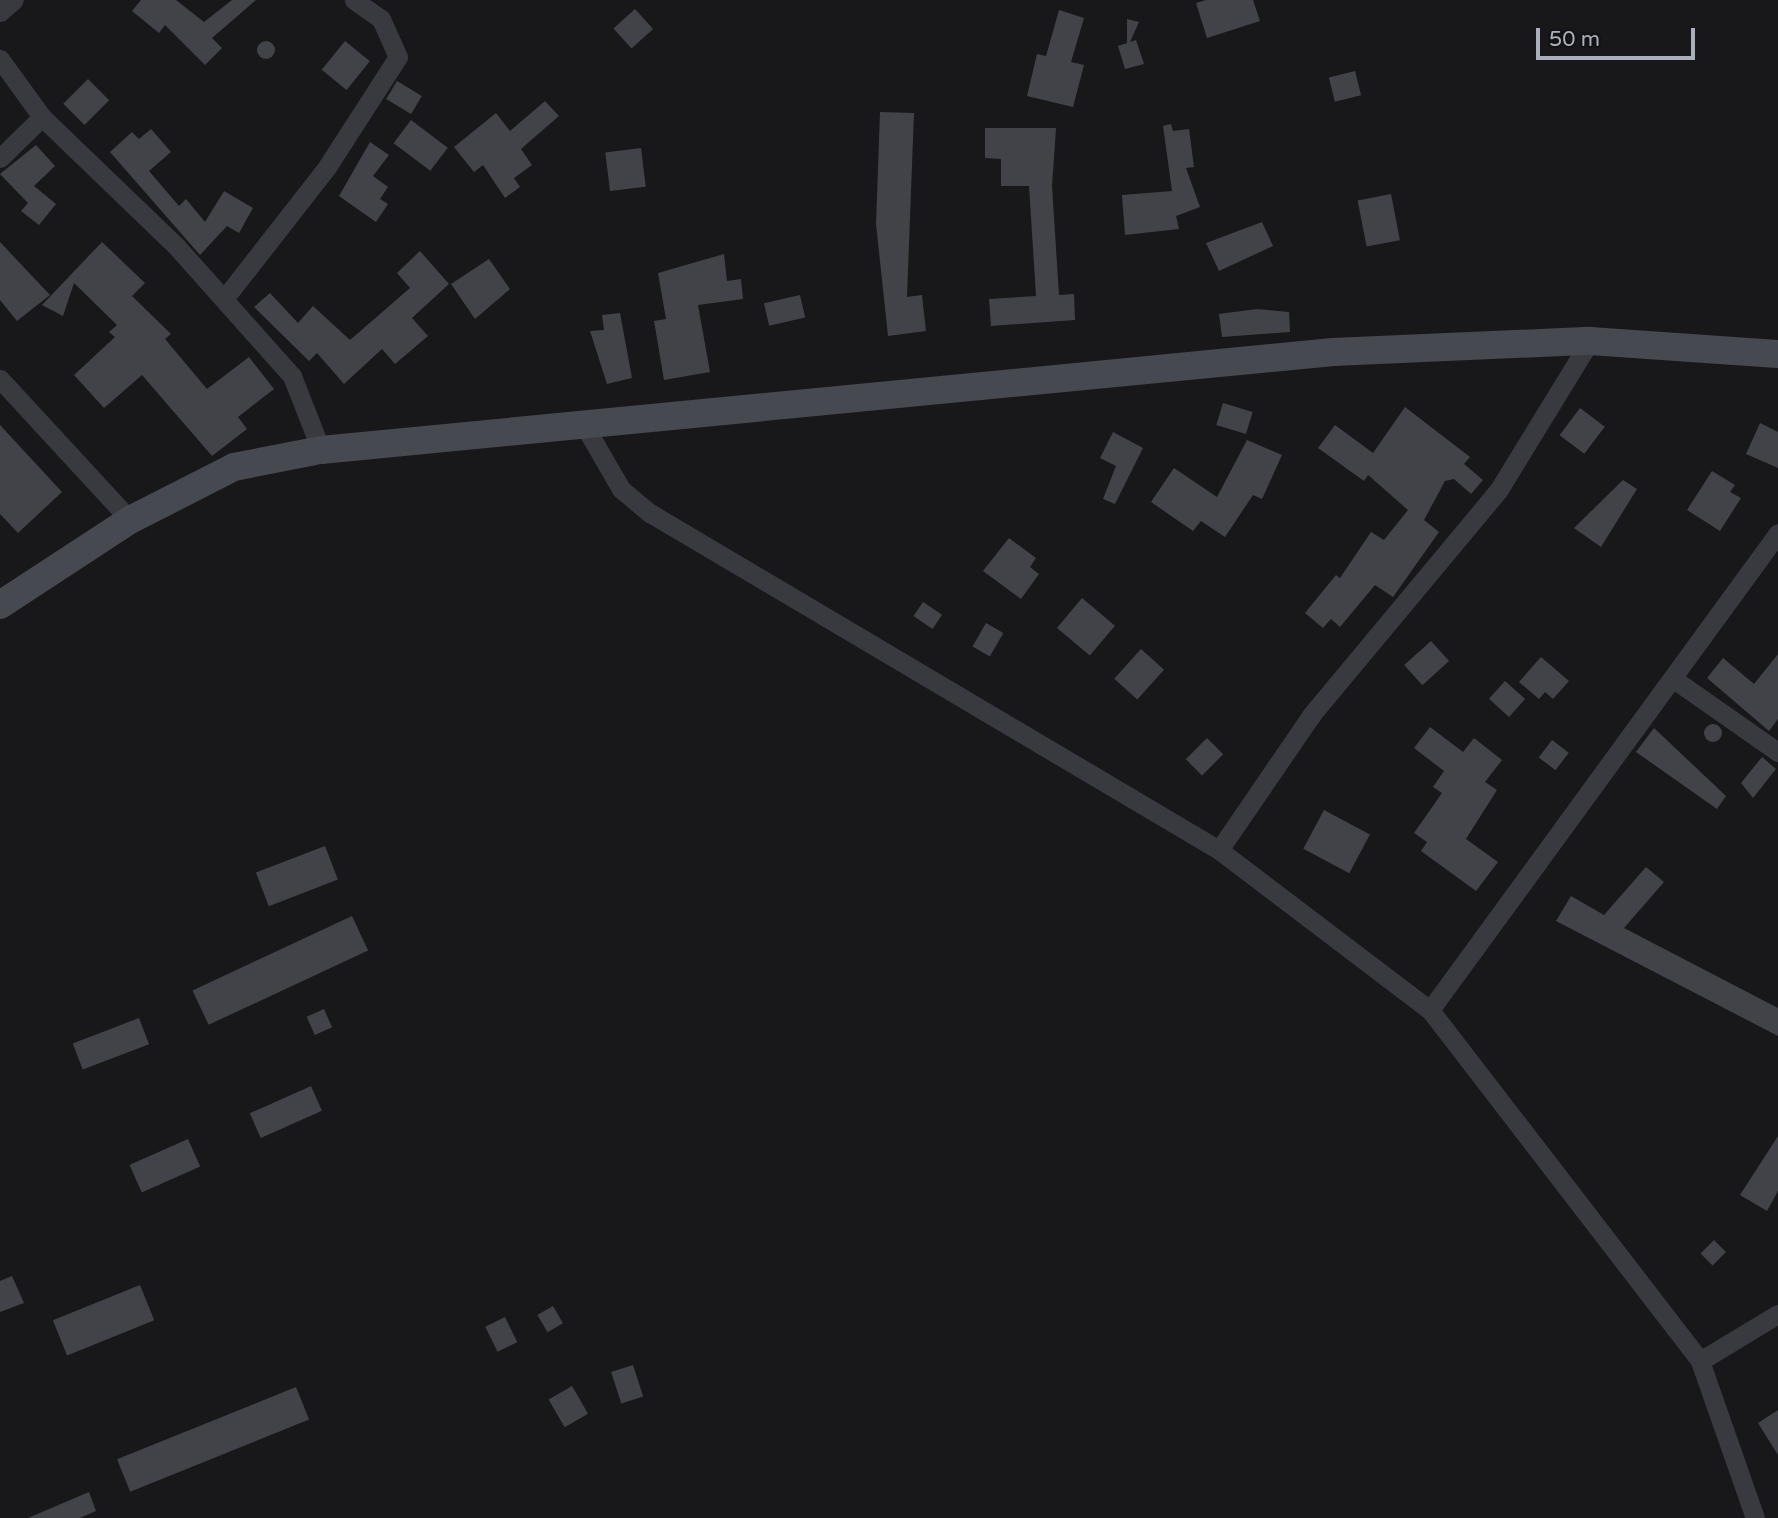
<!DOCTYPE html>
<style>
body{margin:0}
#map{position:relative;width:1778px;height:1518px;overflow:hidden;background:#18181b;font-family:"Varela Round",sans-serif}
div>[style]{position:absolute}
.building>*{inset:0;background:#424348;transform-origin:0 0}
.round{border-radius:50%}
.minor>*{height:19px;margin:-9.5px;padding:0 9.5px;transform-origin:9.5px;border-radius:9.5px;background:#393a40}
.secondary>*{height:28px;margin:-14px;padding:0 14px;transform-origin:14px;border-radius:14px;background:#474950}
span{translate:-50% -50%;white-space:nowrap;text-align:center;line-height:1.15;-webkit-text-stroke:5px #131316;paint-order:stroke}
.scale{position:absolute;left:1536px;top:28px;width:159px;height:32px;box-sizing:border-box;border:4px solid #aaafbb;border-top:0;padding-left:9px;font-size:21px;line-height:24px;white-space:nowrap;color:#aaafbb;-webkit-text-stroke:5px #131316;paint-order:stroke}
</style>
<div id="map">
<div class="building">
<i style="clip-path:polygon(141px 0,176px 0,204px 22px,232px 0,256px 0,212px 38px,222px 48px,205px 65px,165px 25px,159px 33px,132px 11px)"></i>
<i style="clip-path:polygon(1206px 0,1253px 0,1260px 21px,1207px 38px,1196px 3px)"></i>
<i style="left:635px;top:9px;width:27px;height:29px;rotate:48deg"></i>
<i style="clip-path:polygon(1059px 10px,1084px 18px,1071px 62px,1084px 65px,1073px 107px,1027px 96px,1037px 54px,1046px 56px)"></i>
<i style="clip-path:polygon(1127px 19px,1139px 22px,1130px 42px,1136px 40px,1144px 64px,1125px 69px,1118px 46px,1127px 43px)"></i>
<i style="left:345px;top:41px;width:32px;height:37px;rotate:39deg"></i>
<i class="round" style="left:257px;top:41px;width:18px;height:18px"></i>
<i style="left:1355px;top:71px;width:25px;height:27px;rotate:76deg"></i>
<i style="left:88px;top:79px;width:30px;height:35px;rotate:45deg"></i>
<i style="left:397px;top:81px;width:29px;height:21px;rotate:31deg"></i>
<i style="clip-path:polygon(545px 101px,559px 116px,521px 149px,532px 165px,514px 178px,520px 187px,505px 198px,483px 165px,474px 172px,454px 147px,496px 113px,510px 131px)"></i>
<i style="clip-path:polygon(880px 112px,914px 113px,907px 297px,922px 295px,926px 331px,888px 336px,876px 224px)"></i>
<i style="left:411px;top:120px;width:46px;height:29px;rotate:37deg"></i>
<i style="clip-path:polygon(1171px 124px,1173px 131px,1189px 129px,1194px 167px,1186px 168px,1200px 207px,1176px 216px,1179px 229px,1125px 235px,1122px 195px,1172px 191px,1163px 126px)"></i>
<i style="clip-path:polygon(985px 128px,1056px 128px,1052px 186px,1059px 295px,1074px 294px,1075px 320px,991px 326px,989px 299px,1036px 296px,1029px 186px,1001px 186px,1001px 159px,985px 158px)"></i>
<i style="clip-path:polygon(151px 129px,171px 152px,149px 171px,179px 206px,186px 199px,205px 222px,224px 191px,253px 208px,239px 233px,227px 226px,200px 255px,110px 152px,132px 132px,139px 139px)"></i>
<i style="clip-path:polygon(370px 142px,389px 155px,373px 176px,388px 187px,380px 199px,388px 204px,376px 222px,339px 196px)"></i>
<i style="clip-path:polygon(36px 145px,55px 166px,34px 186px,56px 204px,39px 225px,21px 211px,28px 203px,0 174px)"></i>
<i style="left:641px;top:148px;width:39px;height:36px;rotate:83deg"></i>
<i style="left:1391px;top:194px;width:47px;height:34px;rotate:79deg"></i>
<i style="clip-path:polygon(1262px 222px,1273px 246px,1219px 271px,1206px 243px)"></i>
<i style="clip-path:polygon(0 242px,50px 295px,17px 321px,0 300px)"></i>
<i style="clip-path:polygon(102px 242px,145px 283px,132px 296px,171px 334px,165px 339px,207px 389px,249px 357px,274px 389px,238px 417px,247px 429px,212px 456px,142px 375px,104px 408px,74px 375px,115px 337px,109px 332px,117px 325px,74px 283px,63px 316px,42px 305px)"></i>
<i style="clip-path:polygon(420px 251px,449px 284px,412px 318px,428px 336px,395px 364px,382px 349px,344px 384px,317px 353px,309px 361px,254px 307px,270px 293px,298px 323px,313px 306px,350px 340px,410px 288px,397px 273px)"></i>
<i style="clip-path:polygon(724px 254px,727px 281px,741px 279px,743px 299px,698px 305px,710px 372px,664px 380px,654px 321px,666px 319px,658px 273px)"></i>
<i style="clip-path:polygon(489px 259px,510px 289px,475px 319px,451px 284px)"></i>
<i style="left:800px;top:295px;width:23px;height:37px;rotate:77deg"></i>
<i style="clip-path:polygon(1257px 309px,1289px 312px,1290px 332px,1222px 337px,1219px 314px)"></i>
<i style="clip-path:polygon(620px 313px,632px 378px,607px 384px,590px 331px,604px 330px,602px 315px)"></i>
<i style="left:1223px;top:403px;width:31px;height:23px;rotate:17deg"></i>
<i style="clip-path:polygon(1405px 407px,1470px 457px,1464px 464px,1483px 480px,1471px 494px,1454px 479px,1445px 481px,1424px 520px,1439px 532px,1393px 597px,1375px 585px,1340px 627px,1331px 619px,1323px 628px,1305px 613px,1336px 575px,1340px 578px,1371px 532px,1384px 540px,1408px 510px,1368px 475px,1364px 481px,1318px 448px,1335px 425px,1373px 453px)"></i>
<i style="left:1580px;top:408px;width:31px;height:34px;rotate:37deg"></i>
<i style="clip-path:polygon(1760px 423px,1778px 432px,1778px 468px,1746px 454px)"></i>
<i style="clip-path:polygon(0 425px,62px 492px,18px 533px,0 514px)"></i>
<i style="clip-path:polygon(1113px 432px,1143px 448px,1115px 504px,1103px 499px,1116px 466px,1100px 458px)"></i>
<i style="clip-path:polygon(1247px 440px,1282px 455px,1262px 499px,1253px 495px,1225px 537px,1201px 521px,1193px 531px,1151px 502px,1174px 468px,1217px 497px)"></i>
<i style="clip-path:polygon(1712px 471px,1735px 485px,1730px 492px,1741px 498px,1720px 531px,1687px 510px)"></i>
<i style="clip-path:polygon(1623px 480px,1637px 489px,1601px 547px,1574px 528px)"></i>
<i style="clip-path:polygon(1009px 538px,1036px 558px,1030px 567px,1039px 574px,1021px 599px,983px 571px)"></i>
<i style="left:1082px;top:598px;width:43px;height:39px;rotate:40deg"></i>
<i style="left:923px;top:602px;width:23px;height:17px;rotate:34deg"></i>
<i style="left:986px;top:623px;width:20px;height:27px;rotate:30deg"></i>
<i style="left:1431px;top:641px;width:27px;height:36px;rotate:48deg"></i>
<i style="left:1141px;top:649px;width:31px;height:40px;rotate:42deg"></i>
<i style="clip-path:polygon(1778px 654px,1778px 719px,1769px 731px,1707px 678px,1723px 658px,1754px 684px)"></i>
<i style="clip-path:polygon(1541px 657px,1569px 681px,1553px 699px,1545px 692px,1539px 699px,1519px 682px)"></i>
<i style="left:1505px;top:681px;width:27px;height:24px;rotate:42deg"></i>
<i class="round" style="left:1704px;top:724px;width:18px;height:18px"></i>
<i style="clip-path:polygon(1430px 727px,1463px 752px,1474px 738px,1502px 760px,1485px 782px,1497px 790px,1466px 839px,1498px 862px,1476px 891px,1421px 851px,1427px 842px,1414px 833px,1442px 793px,1433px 787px,1444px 771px,1414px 748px)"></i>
<i style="clip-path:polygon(1654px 728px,1726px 796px,1717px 809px,1636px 752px)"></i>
<i style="left:1207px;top:738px;width:23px;height:30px;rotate:45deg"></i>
<i style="left:1552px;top:740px;width:21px;height:22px;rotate:37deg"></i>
<i style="clip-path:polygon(1762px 757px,1776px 769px,1753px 798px,1741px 783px)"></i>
<i style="left:1324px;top:810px;width:52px;height:44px;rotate:28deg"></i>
<i style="left:325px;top:846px;width:36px;height:74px;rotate:69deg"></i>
<i style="clip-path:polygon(1646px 867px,1664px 882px,1624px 928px,1778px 1008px,1778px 1036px,1556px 921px,1571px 896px,1604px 915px)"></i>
<i style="left:352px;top:916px;width:38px;height:176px;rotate:65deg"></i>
<i style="left:324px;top:1009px;width:20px;height:19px;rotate:66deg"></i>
<i style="left:139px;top:1018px;width:28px;height:71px;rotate:69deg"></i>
<i style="left:311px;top:1086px;width:27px;height:67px;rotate:66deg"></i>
<i style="clip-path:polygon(1778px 1136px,1778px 1191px,1767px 1211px,1740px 1195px)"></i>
<i style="left:188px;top:1139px;width:30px;height:64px;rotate:66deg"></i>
<i style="left:1714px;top:1240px;width:17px;height:19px;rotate:45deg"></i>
<i style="clip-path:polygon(12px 1276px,24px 1303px,0 1312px,0 1281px)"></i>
<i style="left:140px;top:1285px;width:38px;height:94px;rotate:68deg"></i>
<i style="left:553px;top:1306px;width:20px;height:18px;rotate:60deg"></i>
<i style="left:505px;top:1317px;width:28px;height:22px;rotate:64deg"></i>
<i style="left:633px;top:1365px;width:33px;height:23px;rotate:72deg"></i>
<i style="left:572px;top:1386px;width:32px;height:27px;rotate:60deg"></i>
<i style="left:296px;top:1387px;width:35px;height:193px;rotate:68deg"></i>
<i style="clip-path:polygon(1778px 1410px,1778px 1455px,1758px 1423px)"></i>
<i style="clip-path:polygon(89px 1492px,96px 1511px,80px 1518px,28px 1518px)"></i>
</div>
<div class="minor">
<i style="left:0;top:12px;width:18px;rotate:-41deg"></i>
<i style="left:0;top:59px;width:72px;rotate:54.1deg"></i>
<i style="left:42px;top:117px;width:187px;rotate:43.9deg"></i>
<i style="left:177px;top:247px;width:173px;rotate:48.3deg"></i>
<i style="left:292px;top:376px;width:79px;rotate:68.6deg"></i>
<i style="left:0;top:158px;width:59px;rotate:-44.3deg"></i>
<i style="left:224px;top:299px;width:167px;rotate:-52deg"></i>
<i style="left:327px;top:167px;width:131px;rotate:-57.2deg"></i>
<i style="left:398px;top:57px;width:42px;rotate:-114.1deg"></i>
<i style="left:381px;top:19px;width:33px;rotate:-145deg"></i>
<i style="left:0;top:379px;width:192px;rotate:47.3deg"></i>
<i style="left:584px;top:425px;width:74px;rotate:60deg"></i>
<i style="left:621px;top:489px;width:38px;rotate:40deg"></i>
<i style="left:650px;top:513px;width:661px;rotate:30.64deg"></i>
<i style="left:1219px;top:850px;width:265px;rotate:37.2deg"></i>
<i style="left:1430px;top:1010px;width:443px;rotate:52.4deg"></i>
<i style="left:1700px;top:1361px;width:166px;rotate:70.7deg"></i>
<i style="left:1675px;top:680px;width:126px;rotate:35deg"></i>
<i style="left:1219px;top:850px;width:165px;rotate:-55.6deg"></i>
<i style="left:1312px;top:714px;width:290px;rotate:-50.2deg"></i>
<i style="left:1498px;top:491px;width:176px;rotate:-58.5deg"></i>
<i style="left:1430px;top:1010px;width:590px;rotate:-53.89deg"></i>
<i style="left:1700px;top:1361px;width:91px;rotate:-31.1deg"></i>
</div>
<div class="secondary">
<i style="left:0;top:605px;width:155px;rotate:-33.2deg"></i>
<i style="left:130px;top:520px;width:117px;rotate:-27deg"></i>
<i style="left:234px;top:467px;width:89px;rotate:-11.1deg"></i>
<i style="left:321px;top:450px;width:1017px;rotate:-5.53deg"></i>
<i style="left:1333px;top:352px;width:257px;rotate:-2.5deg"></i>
<i style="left:1590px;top:341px;width:188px;rotate:4deg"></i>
</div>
<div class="scale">50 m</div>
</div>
